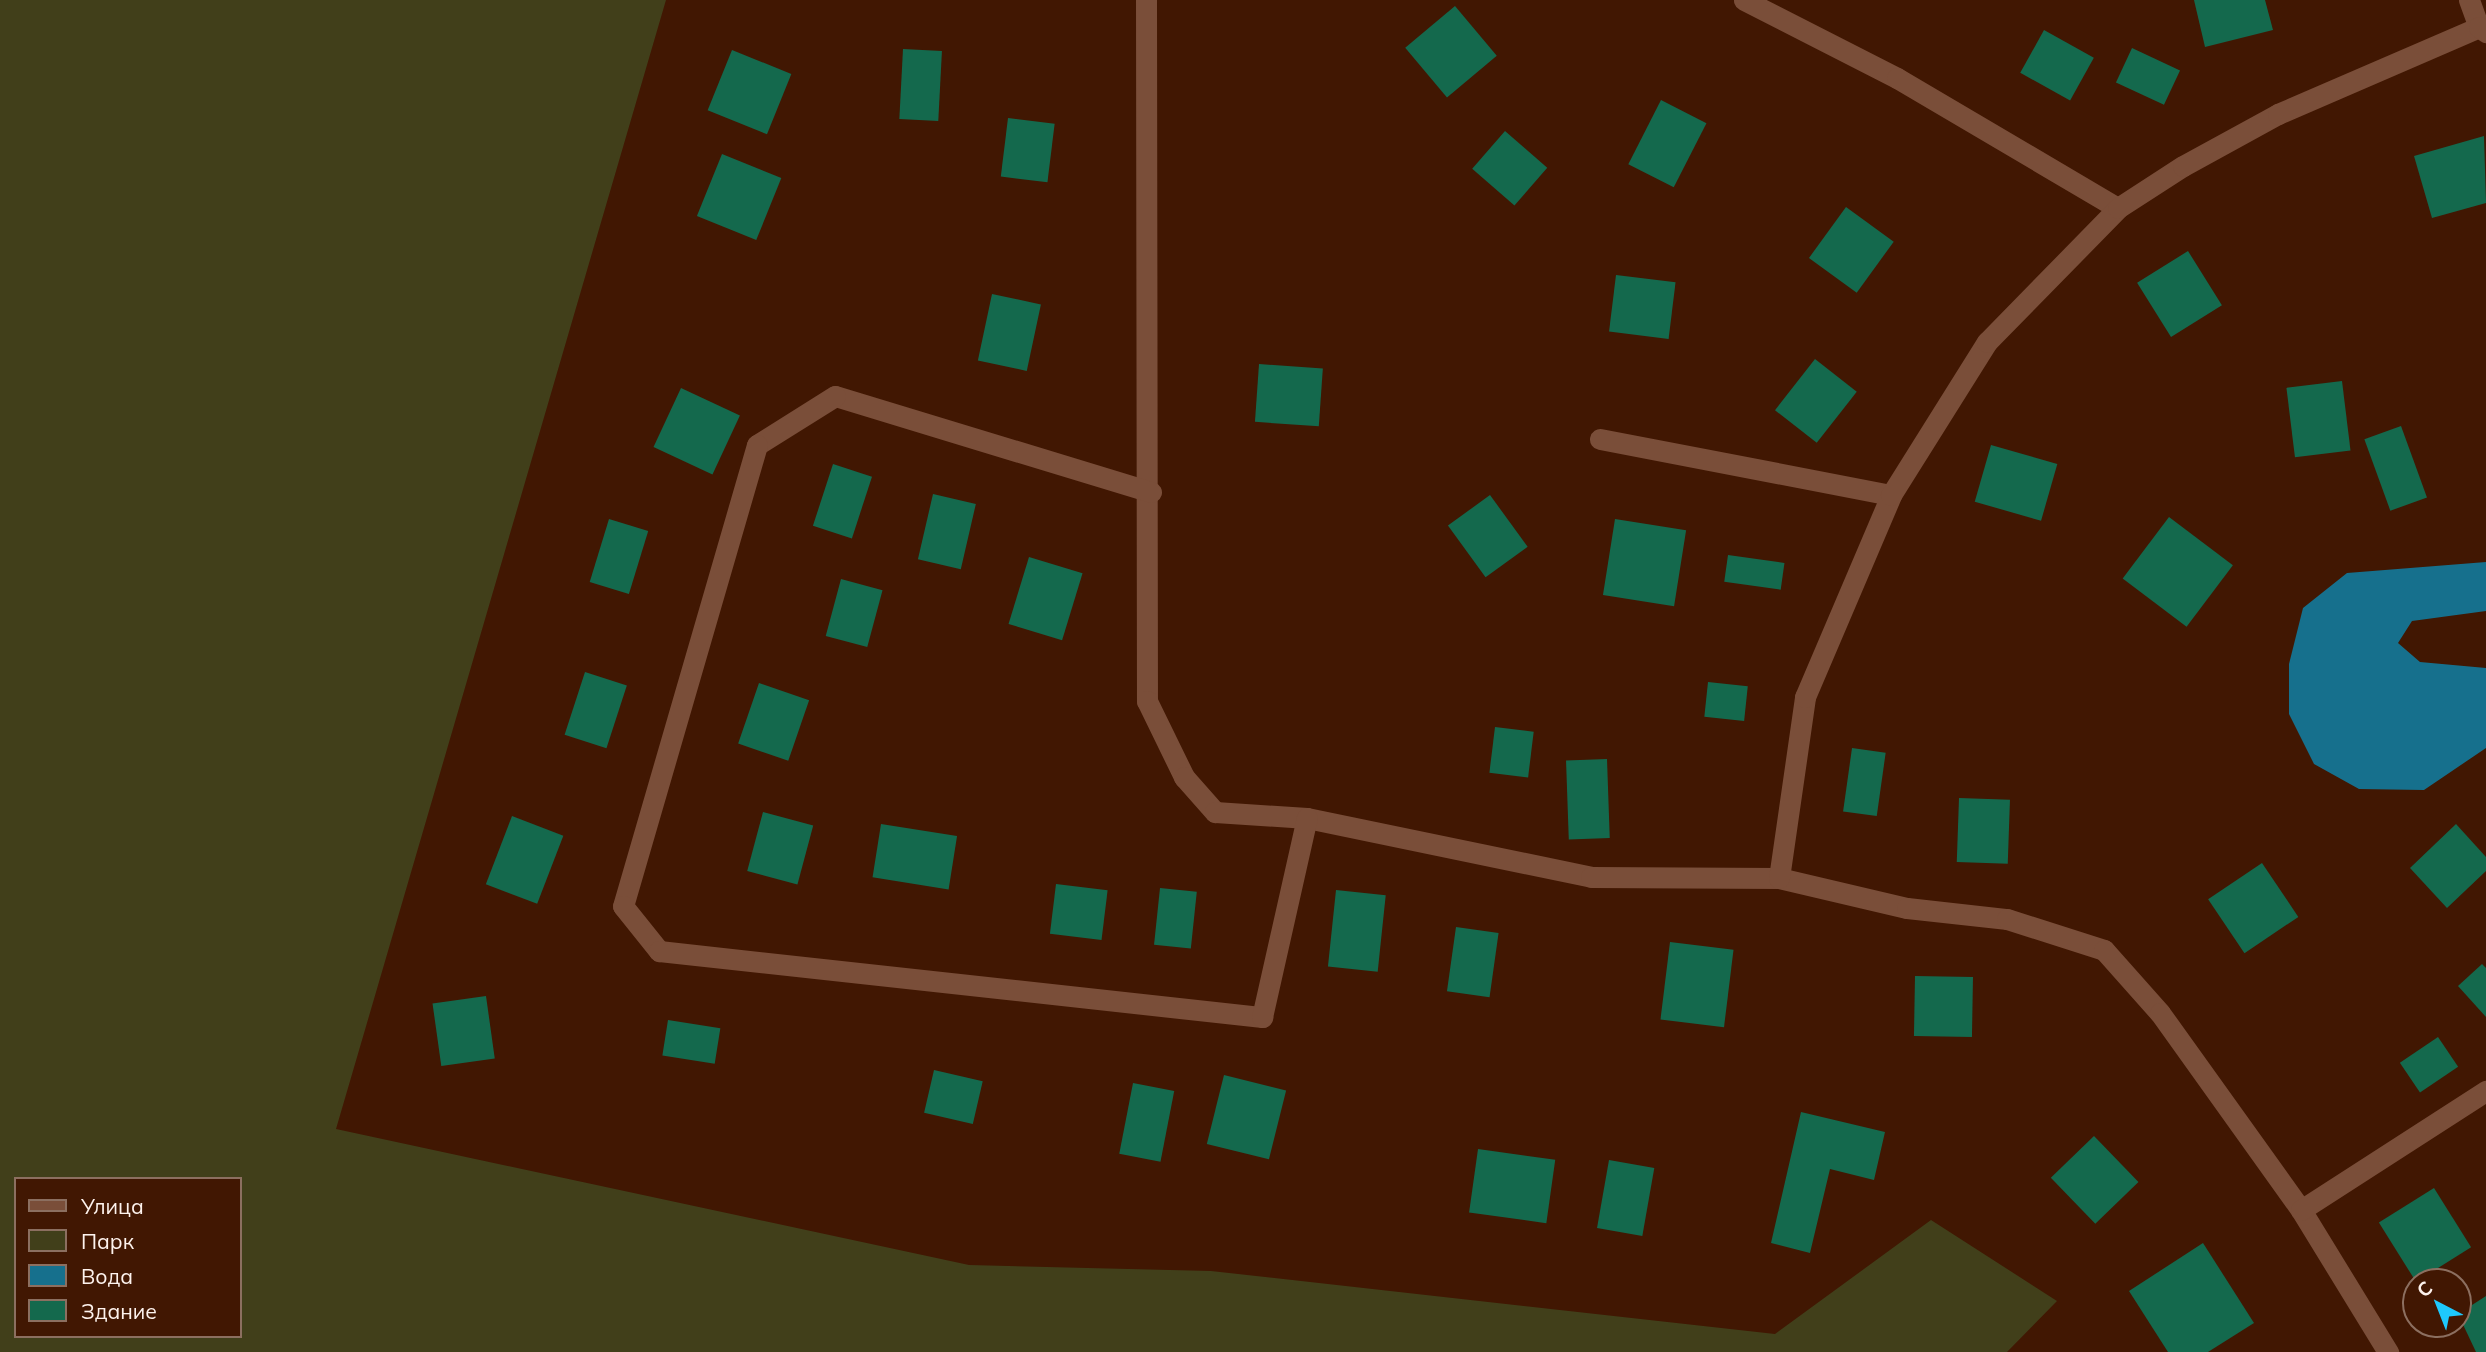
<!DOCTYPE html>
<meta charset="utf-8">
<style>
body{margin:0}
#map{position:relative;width:2486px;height:1352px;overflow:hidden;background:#411702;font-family:Mulish,sans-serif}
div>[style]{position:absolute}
.green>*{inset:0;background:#413f1a}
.water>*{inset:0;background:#16708d}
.building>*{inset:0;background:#14694d;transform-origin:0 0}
.minor>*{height:21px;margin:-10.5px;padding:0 10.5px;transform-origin:10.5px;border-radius:10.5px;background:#7a4e39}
span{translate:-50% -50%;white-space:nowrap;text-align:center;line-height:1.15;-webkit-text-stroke:5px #411702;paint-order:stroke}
.legend{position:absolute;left:14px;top:1177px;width:228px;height:161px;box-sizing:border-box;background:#411702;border:2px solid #8c6f60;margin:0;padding:9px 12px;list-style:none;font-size:21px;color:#fdf2ed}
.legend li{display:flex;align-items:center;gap:14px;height:35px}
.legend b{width:35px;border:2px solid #8c6f60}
.north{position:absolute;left:2402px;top:1268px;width:70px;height:70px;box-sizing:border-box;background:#411702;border:2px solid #8c6f60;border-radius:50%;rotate:318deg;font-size:19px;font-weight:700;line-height:28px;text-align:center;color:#fdf2ed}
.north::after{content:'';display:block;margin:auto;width:24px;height:32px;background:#1ec9fd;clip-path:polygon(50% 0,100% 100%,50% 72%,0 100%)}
</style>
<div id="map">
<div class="green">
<i style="clip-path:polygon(evenodd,0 0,666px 0,336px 1129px,969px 1265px,1211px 1271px,1775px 1334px,1931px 1220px,2057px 1301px,2007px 1352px,0 1352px,0 0,16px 1179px,240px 1179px,240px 1336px,16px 1336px,16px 1179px)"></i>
</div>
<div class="water">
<i style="clip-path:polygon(2486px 562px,2486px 611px,2412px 621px,2398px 643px,2420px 662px,2486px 668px,2486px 748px,2424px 790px,2359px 789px,2314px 764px,2289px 714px,2289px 664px,2303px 608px,2347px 573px)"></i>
</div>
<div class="building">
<i style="clip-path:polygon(2194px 0,2265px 0,2273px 30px,2205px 47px)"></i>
<i style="left:1455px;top:6px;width:65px;height:65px;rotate:50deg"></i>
<i style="left:2044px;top:30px;width:57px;height:49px;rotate:29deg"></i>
<i style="left:2132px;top:48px;width:53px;height:38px;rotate:25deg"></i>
<i style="left:903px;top:49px;width:39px;height:70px;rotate:3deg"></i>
<i style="left:732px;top:50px;width:64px;height:65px;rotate:22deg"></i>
<i style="left:1661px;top:100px;width:51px;height:72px;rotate:27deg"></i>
<i style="left:1008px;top:118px;width:47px;height:59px;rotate:7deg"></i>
<i style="left:1505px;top:131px;width:56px;height:50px;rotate:41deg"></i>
<i style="clip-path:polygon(2484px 136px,2486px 203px,2432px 218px,2414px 156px)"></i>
<i style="left:722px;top:154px;width:64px;height:67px;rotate:22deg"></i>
<i style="left:1846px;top:207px;width:59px;height:63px;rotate:36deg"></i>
<i style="left:2188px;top:251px;width:64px;height:60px;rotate:58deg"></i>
<i style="left:1616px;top:275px;width:60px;height:57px;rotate:7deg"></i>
<i style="left:992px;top:294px;width:50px;height:68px;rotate:12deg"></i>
<i style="left:1815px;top:359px;width:53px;height:65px;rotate:38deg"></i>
<i style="left:1259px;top:364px;width:64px;height:58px;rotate:4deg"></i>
<i style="left:2342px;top:381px;width:70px;height:56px;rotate:83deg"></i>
<i style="left:681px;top:388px;width:65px;height:65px;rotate:25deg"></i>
<i style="left:2401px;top:426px;width:76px;height:39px;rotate:70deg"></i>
<i style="left:1991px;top:445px;width:69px;height:59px;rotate:16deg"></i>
<i style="left:833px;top:464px;width:41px;height:65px;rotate:18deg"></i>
<i style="left:933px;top:494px;width:44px;height:67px;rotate:13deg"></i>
<i style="left:1490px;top:495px;width:64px;height:52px;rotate:54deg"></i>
<i style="left:2169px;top:517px;width:80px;height:77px;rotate:37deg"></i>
<i style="left:609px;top:519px;width:41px;height:66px;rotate:17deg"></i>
<i style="left:1615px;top:519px;width:72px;height:77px;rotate:9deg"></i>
<i style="left:1728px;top:555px;width:57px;height:27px;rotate:8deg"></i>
<i style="left:1029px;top:557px;width:56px;height:70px;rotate:17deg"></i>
<i style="left:841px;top:579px;width:43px;height:59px;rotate:15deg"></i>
<i style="left:585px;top:672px;width:44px;height:66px;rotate:18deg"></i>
<i style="left:1708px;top:682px;width:40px;height:35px;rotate:6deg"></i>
<i style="left:759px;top:683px;width:53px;height:64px;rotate:19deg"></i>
<i style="left:1495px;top:727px;width:39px;height:46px;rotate:7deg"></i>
<i style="left:1852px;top:748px;width:34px;height:64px;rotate:8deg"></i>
<i style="left:1607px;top:759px;width:79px;height:41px;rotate:88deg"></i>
<i style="left:1959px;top:798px;width:51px;height:64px;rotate:2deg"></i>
<i style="left:763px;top:812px;width:52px;height:61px;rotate:15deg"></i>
<i style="left:512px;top:816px;width:55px;height:73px;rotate:21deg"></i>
<i style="left:881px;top:824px;width:77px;height:54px;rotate:9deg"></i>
<i style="clip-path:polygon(2456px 824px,2486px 857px,2486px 871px,2447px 908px,2410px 868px)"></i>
<i style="left:2262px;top:863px;width:65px;height:65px;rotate:56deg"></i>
<i style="left:1056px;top:884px;width:52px;height:50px;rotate:7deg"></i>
<i style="left:1160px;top:888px;width:37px;height:57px;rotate:6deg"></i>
<i style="left:1336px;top:890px;width:50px;height:77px;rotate:6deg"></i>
<i style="left:1456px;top:927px;width:43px;height:65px;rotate:8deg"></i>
<i style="left:1670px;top:942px;width:64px;height:78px;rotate:7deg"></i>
<i style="clip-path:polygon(2482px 964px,2486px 968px,2486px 1017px,2458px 986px)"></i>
<i style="left:1915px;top:976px;width:58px;height:60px;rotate:1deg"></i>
<i style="left:486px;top:996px;width:63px;height:54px;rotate:82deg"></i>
<i style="left:668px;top:1020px;width:53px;height:36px;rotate:9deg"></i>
<i style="left:2438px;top:1037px;width:36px;height:46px;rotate:56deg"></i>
<i style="left:934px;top:1070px;width:50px;height:44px;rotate:13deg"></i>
<i style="left:1224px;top:1075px;width:64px;height:71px;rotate:14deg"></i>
<i style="left:1133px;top:1083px;width:42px;height:72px;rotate:11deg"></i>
<i style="clip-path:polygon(1801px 1112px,1885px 1132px,1874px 1180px,1830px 1169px,1810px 1253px,1771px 1243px)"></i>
<i style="left:2094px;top:1136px;width:64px;height:60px;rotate:46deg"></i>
<i style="left:1478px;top:1149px;width:78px;height:64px;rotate:8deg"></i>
<i style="left:1609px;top:1160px;width:46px;height:69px;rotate:10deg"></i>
<i style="left:2434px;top:1188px;width:70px;height:65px;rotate:58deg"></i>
<i style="clip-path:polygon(2203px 1243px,2254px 1323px,2208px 1352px,2168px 1352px,2129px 1291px)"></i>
<i style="clip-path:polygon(2486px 1296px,2486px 1352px,2476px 1352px,2458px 1314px)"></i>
</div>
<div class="minor">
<i style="left:1146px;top:0;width:701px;rotate:89.92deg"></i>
<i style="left:1147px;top:701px;width:85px;rotate:64deg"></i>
<i style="left:1184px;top:777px;width:47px;rotate:48.5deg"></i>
<i style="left:1215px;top:812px;width:92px;rotate:3.7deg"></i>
<i style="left:1307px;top:818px;width:290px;rotate:11.7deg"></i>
<i style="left:1591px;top:877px;width:188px;rotate:0.3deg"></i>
<i style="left:1779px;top:878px;width:131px;rotate:13.2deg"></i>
<i style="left:1907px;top:908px;width:101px;rotate:6.3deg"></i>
<i style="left:2007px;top:919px;width:102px;rotate:17.7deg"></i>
<i style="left:2104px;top:950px;width:84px;rotate:48.4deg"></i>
<i style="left:2160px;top:1013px;width:242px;rotate:54.4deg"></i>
<i style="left:2301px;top:1210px;width:167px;rotate:58.5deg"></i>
<i style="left:1744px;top:0;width:172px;rotate:27deg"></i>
<i style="left:1897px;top:78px;width:256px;rotate:30.5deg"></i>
<i style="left:2469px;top:0;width:29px;rotate:70deg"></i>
<i style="left:1600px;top:439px;width:296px;rotate:10.9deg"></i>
<i style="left:1151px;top:492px;width:330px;rotate:-163.1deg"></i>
<i style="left:835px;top:396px;width:92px;rotate:147.9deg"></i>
<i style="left:757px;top:445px;width:480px;rotate:106.2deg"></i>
<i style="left:623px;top:906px;width:58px;rotate:51.3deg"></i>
<i style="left:659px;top:951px;width:607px;rotate:6.25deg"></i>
<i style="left:1262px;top:1017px;width:204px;rotate:-77.3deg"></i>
<i style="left:1779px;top:878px;width:183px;rotate:-81.8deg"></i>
<i style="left:1805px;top:697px;width:220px;rotate:-66.9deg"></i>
<i style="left:1891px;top:495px;width:181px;rotate:-57.9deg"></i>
<i style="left:1987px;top:342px;width:187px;rotate:-45.6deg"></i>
<i style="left:2118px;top:208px;width:77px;rotate:-32.9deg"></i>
<i style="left:2183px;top:166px;width:108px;rotate:-28.7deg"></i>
<i style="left:2278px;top:114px;width:219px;rotate:-23.4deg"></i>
<i style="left:2479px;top:27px;width:9px;rotate:36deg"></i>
<i style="left:2301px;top:1210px;width:220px;rotate:-32.8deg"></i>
</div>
<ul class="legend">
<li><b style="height:9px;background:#7a4e39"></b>Улица</li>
<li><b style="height:19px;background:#413f1a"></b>Парк</li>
<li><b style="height:19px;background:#16708d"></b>Вода</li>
<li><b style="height:19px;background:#14694d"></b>Здание</li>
</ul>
<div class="north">С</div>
</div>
